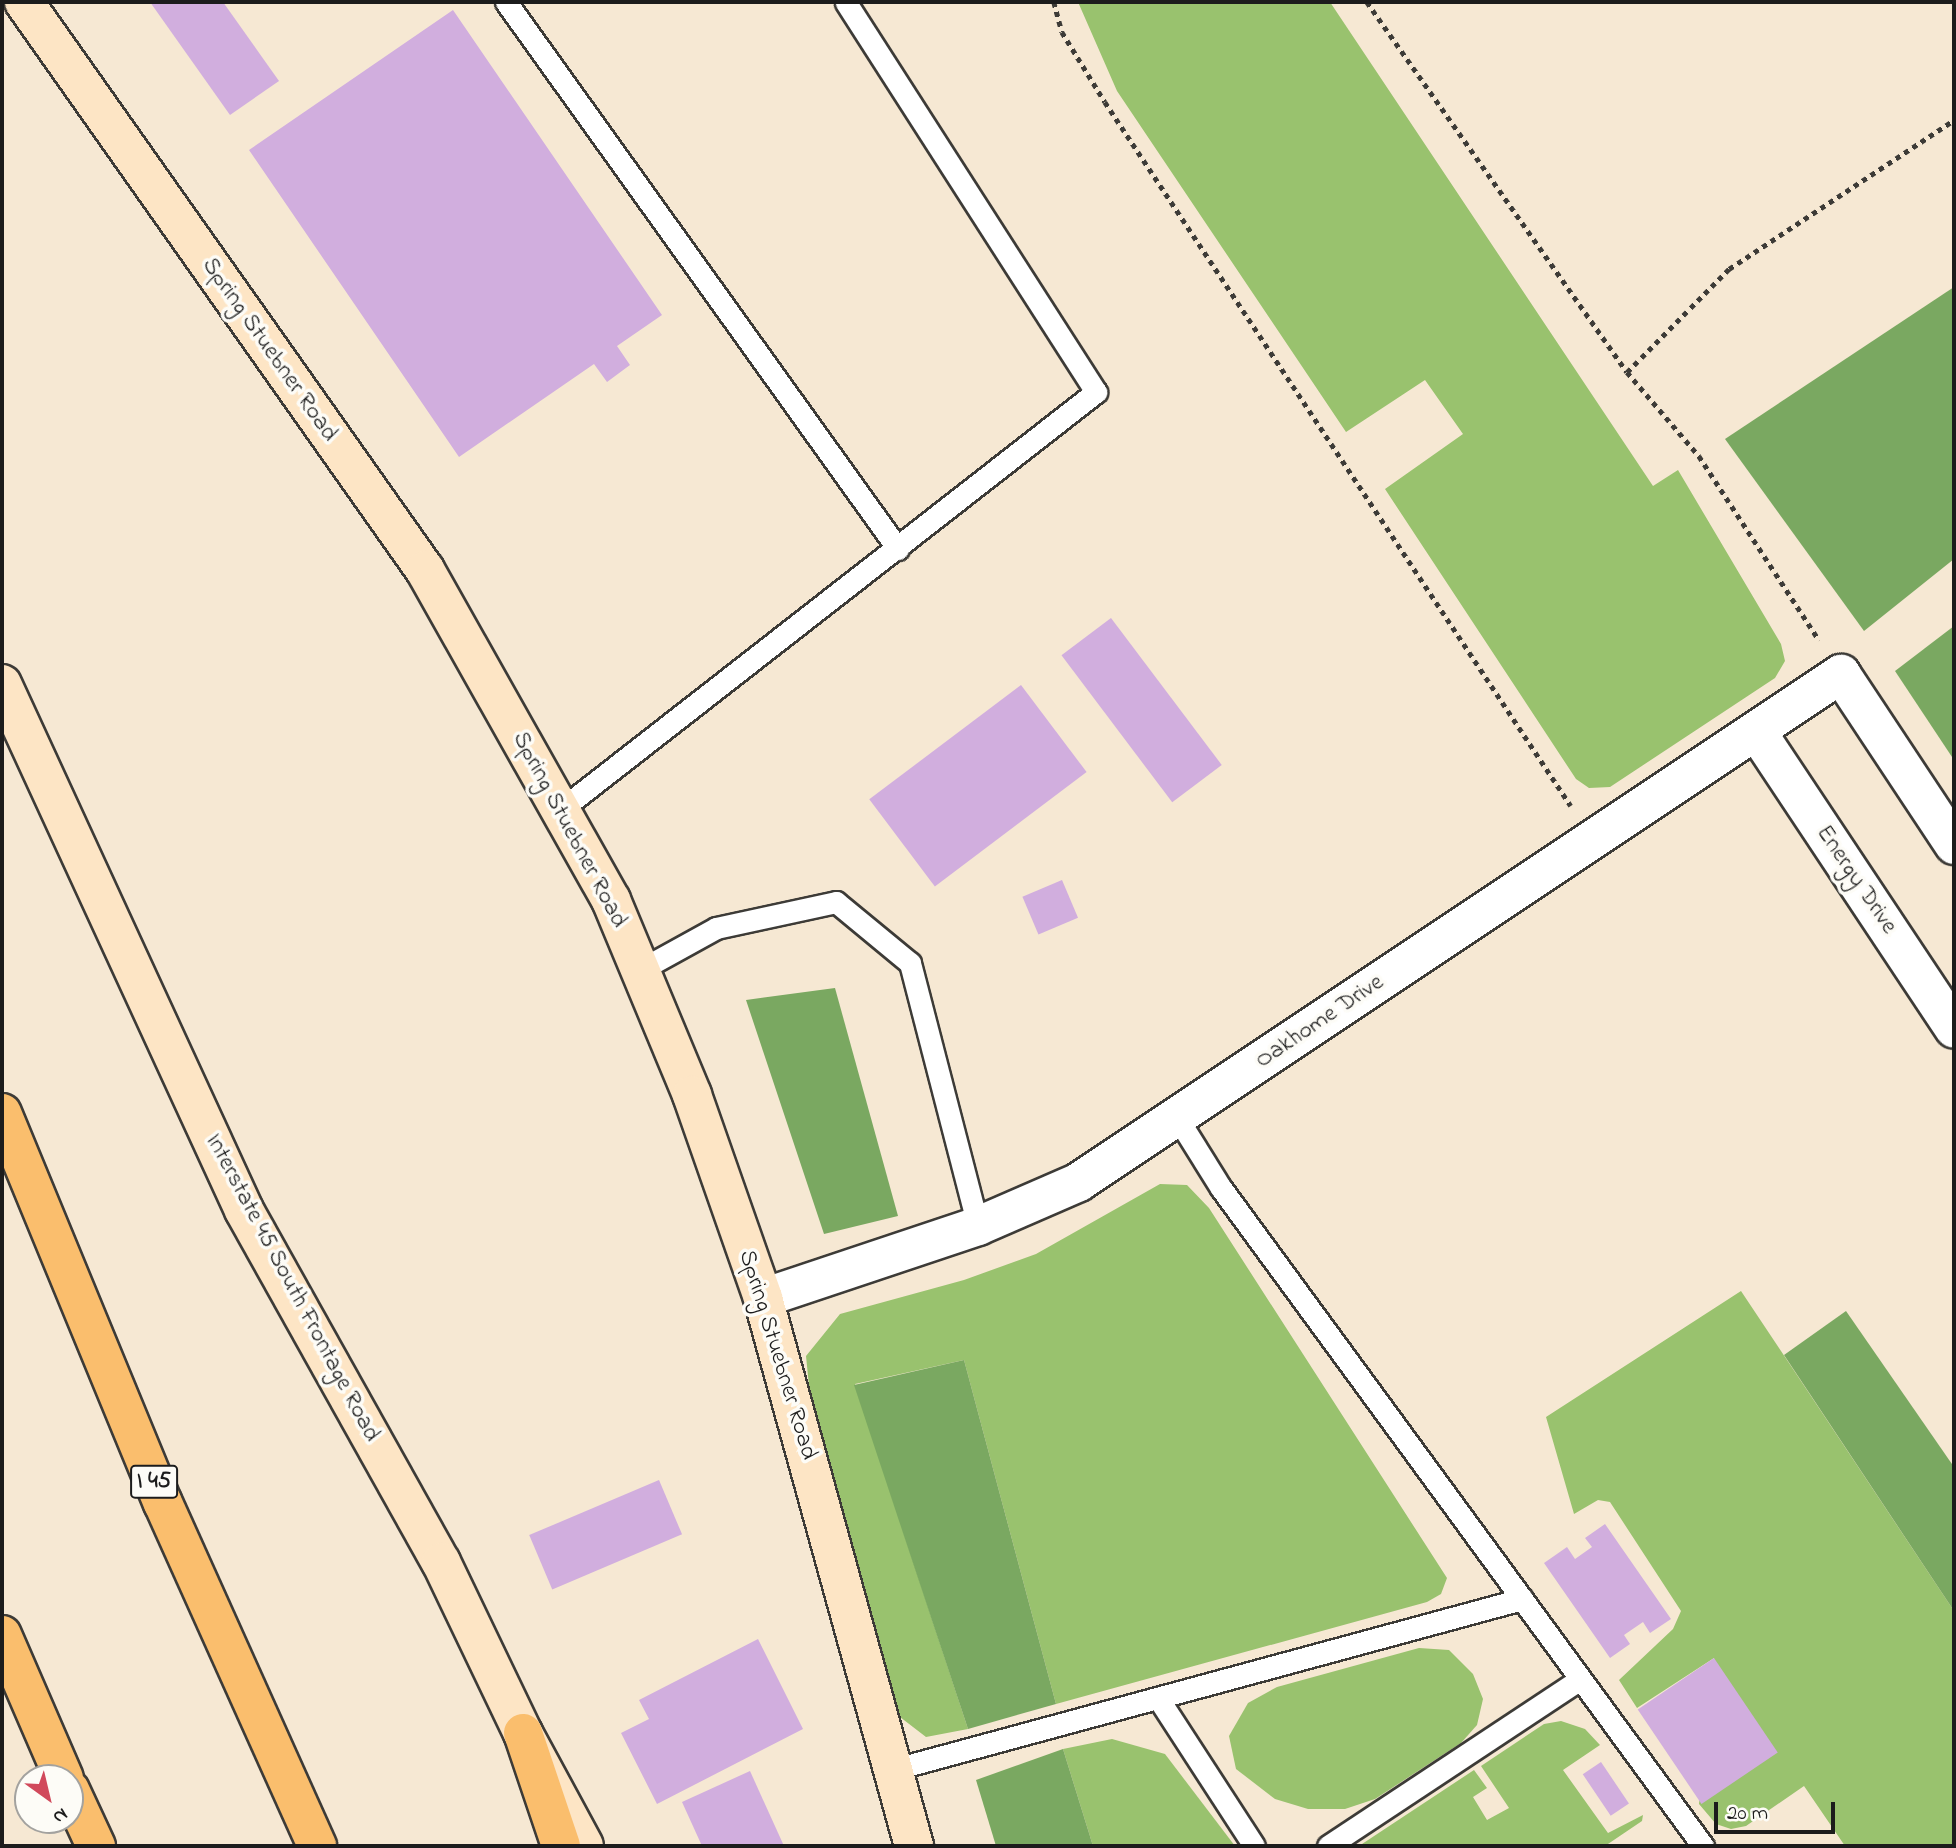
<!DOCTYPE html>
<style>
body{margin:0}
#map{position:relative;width:1956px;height:1848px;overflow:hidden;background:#f6e8d3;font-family:"Indie Flower",sans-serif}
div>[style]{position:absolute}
.green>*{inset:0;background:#99c26e}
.forest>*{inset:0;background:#7aa861}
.building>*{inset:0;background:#d1aede;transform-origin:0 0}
.path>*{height:4.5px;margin-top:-2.25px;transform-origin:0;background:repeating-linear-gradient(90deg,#3d3b37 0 5px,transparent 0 10px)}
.roads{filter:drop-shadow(2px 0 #3d3b37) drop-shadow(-2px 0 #3d3b37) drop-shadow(0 2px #3d3b37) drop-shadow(0 -2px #3d3b37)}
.service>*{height:21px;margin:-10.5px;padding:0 10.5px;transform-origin:10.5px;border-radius:10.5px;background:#fff}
.tertiary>*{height:38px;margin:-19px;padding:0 19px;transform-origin:19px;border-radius:19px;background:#fff}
.secondary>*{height:38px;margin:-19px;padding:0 19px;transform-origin:19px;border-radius:19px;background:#fde5c5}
.motorway>*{height:38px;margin:-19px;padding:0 19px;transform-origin:19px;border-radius:19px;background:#fabe6d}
span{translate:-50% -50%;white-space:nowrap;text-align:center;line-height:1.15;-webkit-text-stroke:7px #fdfcf7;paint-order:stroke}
.shield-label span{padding:2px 5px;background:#fdfcf7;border:2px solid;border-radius:5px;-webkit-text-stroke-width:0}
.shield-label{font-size:23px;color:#1c1c1c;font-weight:700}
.street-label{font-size:24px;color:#1c1c1c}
.frame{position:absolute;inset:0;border:4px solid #1c1c1c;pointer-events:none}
.north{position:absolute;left:14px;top:1764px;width:70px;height:70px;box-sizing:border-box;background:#fdfcf7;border:2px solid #a3a29f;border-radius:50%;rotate:146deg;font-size:19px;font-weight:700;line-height:28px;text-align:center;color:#1c1c1c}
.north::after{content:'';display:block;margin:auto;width:24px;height:32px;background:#d1495b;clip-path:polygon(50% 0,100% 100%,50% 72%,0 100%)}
.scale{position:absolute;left:1714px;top:1802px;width:121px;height:32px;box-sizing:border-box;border:4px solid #1c1c1c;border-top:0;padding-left:9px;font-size:21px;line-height:24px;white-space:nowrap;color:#1c1c1c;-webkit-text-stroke:5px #fdfcf7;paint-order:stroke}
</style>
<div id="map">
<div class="green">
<i style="clip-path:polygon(1078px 2px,1330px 2px,1653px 486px,1678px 470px,1781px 644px,1785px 661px,1775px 678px,1610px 787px,1589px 788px,1576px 779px,1385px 489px,1463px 434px,1425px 380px,1346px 432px,1117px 91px)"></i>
<i style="clip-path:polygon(1160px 1184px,1187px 1185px,1209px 1208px,1447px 1578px,1441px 1594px,1427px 1602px,1056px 1704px,964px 1360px,855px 1384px,968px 1729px,926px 1737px,900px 1717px,810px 1396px,806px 1356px,840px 1314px,964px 1280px,1036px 1254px)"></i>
<i style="clip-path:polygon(1741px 1291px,1954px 1611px,1954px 1846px,1845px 1846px,1804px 1786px,1746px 1826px,1731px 1829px,1716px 1824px,1699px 1804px,1714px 1658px,1637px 1708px,1619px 1680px,1673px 1629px,1681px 1611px,1610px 1502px,1598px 1500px,1574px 1514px,1546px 1417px)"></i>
<i style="clip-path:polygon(1419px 1648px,1449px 1650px,1473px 1674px,1483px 1699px,1477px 1725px,1461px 1743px,1375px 1799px,1345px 1809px,1308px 1809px,1275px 1799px,1236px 1769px,1229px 1736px,1248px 1703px,1277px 1687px)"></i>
<i style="clip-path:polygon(1561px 1721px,1585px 1729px,1600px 1745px,1563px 1770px,1608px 1833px,1643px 1815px,1642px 1821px,1605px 1846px,1359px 1846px,1474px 1770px,1487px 1788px,1473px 1797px,1487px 1820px,1509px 1808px,1481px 1766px,1544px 1724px)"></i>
<i style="clip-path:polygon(1112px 1739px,1165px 1754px,1235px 1846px,1093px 1846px,1063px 1749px)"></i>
</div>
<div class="forest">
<i style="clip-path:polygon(1954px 287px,1954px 559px,1864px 631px,1725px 439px)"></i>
<i style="clip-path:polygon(1954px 626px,1954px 760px,1895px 671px)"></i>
<i style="clip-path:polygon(835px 988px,898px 1216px,824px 1234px,746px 1000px)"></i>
<i style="clip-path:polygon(1846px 1311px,1954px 1467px,1954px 1611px,1784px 1355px)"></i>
<i style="clip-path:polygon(964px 1360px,1056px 1704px,968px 1729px,854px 1385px)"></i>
<i style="clip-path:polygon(1063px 1749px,1093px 1846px,996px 1846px,976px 1780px)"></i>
</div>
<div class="building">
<i style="clip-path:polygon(150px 2px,223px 2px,279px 81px,230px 115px)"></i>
<i style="clip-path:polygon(453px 10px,662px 315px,617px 346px,630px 365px,607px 382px,594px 364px,459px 457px,249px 150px)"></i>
<i style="left:1111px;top:618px;width:184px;height:62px;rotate:53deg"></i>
<i style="left:1021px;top:685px;width:109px;height:190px;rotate:53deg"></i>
<i style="left:1062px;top:880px;width:41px;height:43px;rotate:67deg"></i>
<i style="left:659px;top:1480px;width:59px;height:141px;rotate:67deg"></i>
<i style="clip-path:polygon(1605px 1524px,1671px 1619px,1650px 1633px,1643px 1622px,1624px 1635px,1630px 1644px,1610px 1658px,1544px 1563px,1567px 1547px,1575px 1559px,1592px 1547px,1585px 1538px)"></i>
<i style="clip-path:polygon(758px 1639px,803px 1729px,657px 1804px,621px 1733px,649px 1719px,639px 1700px)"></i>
<i style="left:1714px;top:1658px;width:114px;height:92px;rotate:56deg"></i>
<i style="left:1601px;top:1762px;width:50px;height:22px;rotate:56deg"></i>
<i style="clip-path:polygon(750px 1771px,784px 1846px,702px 1846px,682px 1802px)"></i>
</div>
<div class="path">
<i style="left:1054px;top:2px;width:31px;rotate:75deg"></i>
<i style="left:1062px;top:32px;width:82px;rotate:58.4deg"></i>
<i style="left:1105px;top:102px;width:844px;rotate:56.5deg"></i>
<i style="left:1367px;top:2px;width:452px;rotate:54.9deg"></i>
<i style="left:1627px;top:372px;width:111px;rotate:49.4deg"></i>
<i style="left:1699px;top:456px;width:220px;rotate:56.9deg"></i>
<i style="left:1627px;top:372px;width:145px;rotate:-45.3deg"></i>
<i style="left:1729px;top:269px;width:270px;rotate:-33.5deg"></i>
</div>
<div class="roads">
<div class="service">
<i style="left:506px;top:2px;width:673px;rotate:54.37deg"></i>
<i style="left:560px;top:810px;width:680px;rotate:-37.95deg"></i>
<i style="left:1096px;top:392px;width:463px;rotate:-122.7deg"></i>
<i style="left:640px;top:970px;width:87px;rotate:-28.9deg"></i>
<i style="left:716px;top:928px;width:123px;rotate:-12.2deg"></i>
<i style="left:836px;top:902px;width:96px;rotate:39.5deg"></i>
<i style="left:910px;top:963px;width:272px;rotate:75.5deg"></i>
<i style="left:1178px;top:1119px;width:81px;rotate:58.1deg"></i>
<i style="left:1221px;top:1188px;width:816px;rotate:53.78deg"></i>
<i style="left:1158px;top:1698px;width:176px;rotate:57deg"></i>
<i style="left:895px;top:1769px;width:650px;rotate:-15.17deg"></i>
<i style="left:1328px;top:1846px;width:302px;rotate:-33.5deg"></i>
</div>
<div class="tertiary">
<i style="left:1757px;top:732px;width:356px;rotate:56.4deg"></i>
<i style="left:763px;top:1298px;width:227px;rotate:-18.5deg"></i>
<i style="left:978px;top:1226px;width:110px;rotate:-23.5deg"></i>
<i style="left:1079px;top:1182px;width:916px;rotate:-33.69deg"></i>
<i style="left:1841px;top:674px;width:205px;rotate:56.5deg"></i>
</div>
<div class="secondary">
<i style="left:24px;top:2px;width:695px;rotate:54.78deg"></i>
<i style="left:425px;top:570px;width:379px;rotate:60.6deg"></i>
<i style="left:611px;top:900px;width:211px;rotate:67.4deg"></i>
<i style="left:692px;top:1095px;width:215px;rotate:70.7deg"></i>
<i style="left:763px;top:1298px;width:568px;rotate:74.59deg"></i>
<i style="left:2px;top:684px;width:579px;rotate:65.29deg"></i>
<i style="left:244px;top:1210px;width:403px;rotate:60.8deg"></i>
<i style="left:441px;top:1562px;width:190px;rotate:64.4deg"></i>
<i style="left:523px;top:1733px;width:128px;rotate:61.6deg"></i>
</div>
<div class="motorway">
<i style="left:2px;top:1113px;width:422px;rotate:67.6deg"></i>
<i style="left:163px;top:1503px;width:376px;rotate:65.8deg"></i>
<i style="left:2px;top:1635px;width:156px;rotate:66.6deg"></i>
<i style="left:523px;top:1733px;width:119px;rotate:71.4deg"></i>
<i style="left:70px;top:1790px;width:62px;rotate:65.1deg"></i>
</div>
</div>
<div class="shield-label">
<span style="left:154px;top:1482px">I 45</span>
</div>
<div class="street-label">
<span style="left:269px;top:350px;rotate:55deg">Spring Stuebner Road</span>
<span style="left:569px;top:830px;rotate:62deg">Spring Stuebner Road</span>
<span style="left:1856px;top:880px;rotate:56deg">Energy Drive</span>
<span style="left:1320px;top:1022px;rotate:-34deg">Oakhome Drive</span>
<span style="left:292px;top:1288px;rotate:62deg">Interstate 45 South Frontage Road</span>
<span style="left:777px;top:1355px;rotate:73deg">Spring Stuebner Road</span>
</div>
<div class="frame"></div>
<div class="north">N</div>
<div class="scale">20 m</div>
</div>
